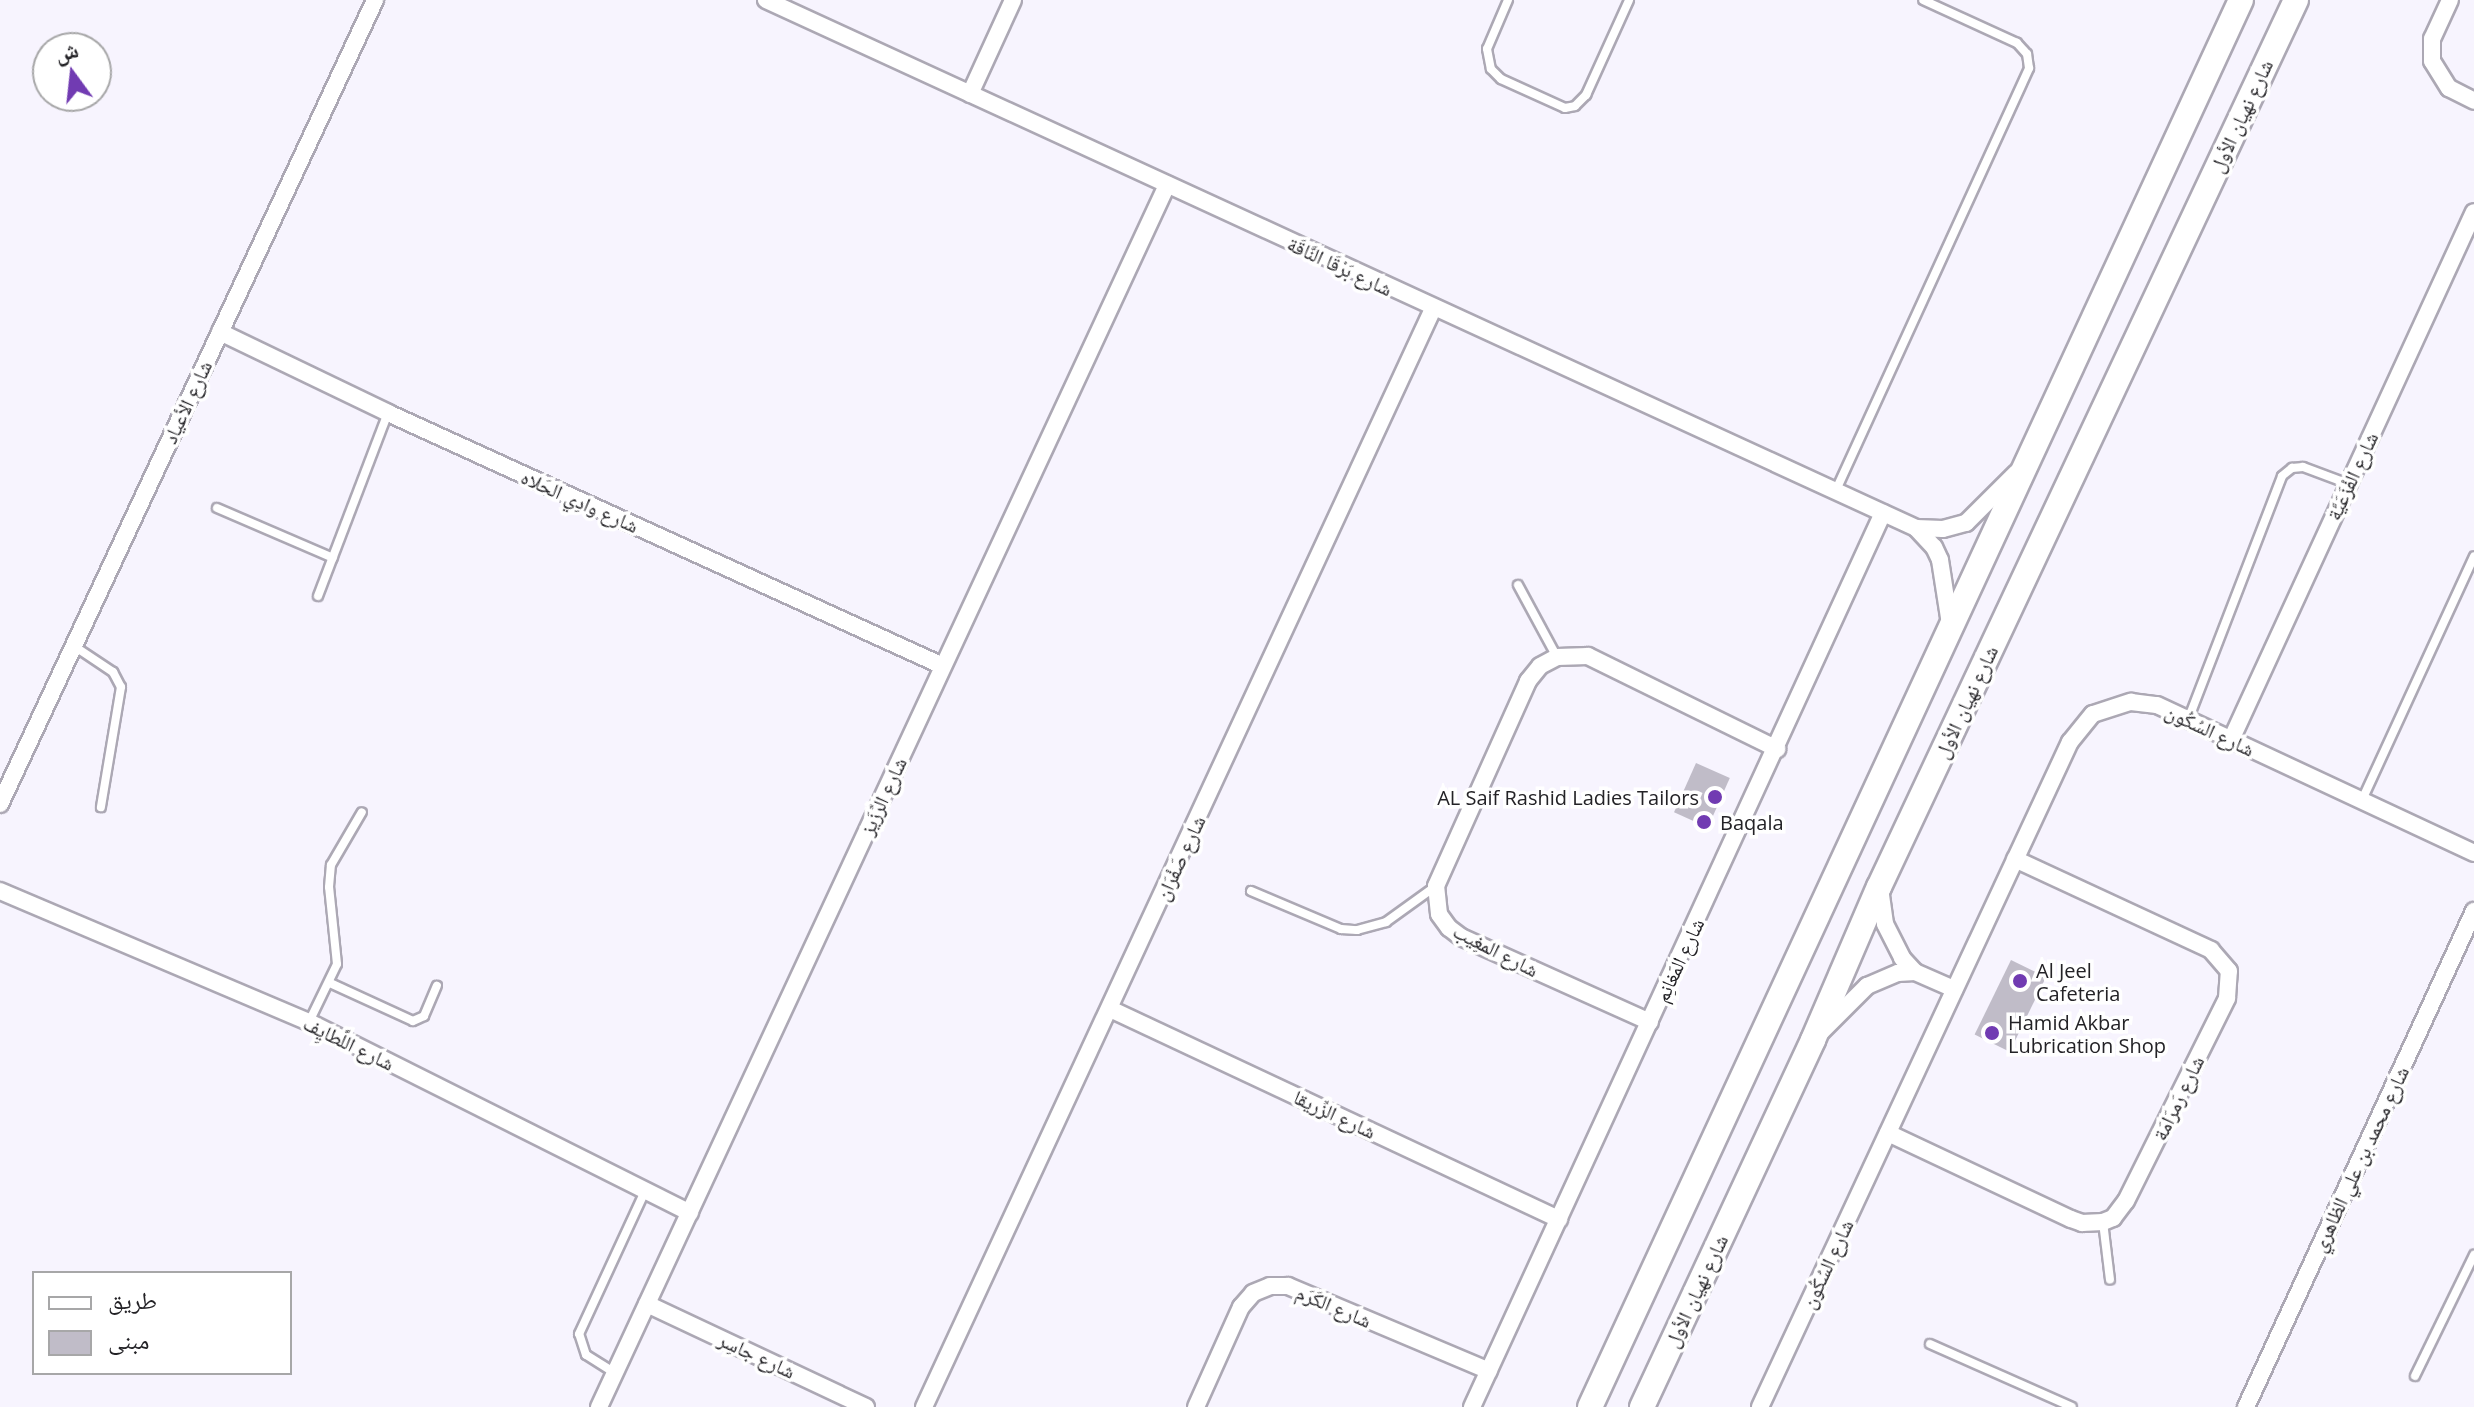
<!DOCTYPE html>
<meta charset="utf-8">
<style>
body{margin:0}
#map{position:relative;width:2474px;height:1407px;overflow:hidden;background:#f7f4fe;font-family:"Open Sans","Noto Naskh Arabic",sans-serif}
div>[style]{position:absolute}
.building>*{inset:0;background:#c0bcc8;transform-origin:0 0}
.roads{filter:drop-shadow(2px 0 #aca8b4) drop-shadow(-2px 0 #aca8b4) drop-shadow(0 2px #aca8b4) drop-shadow(0 -2px #aca8b4)}
.lane>*{height:8px;margin:-4px;padding:0 4px;transform-origin:4px;border-radius:4px;background:#fff}
.street>*{height:16px;margin:-8px;padding:0 8px;transform-origin:8px;border-radius:8px;background:#fff}
.secondary>*{height:24px;margin:-12px;padding:0 12px;transform-origin:12px;border-radius:12px;background:#fff}
.dots>*{width:22px;height:22px;translate:-50% -50%;box-sizing:border-box;border:4px solid #fff;border-radius:50%}
span{translate:-50% -50%;white-space:nowrap;text-align:center;line-height:1.15;-webkit-text-stroke:7px #fff;paint-order:stroke}
.street-label{font-size:20px;color:#232226}
.poi-label{font-size:20px;color:#232226}
.right{translate:-100% -50%;text-align:right}
.left{translate:0 -50%;text-align:left}
.legend{position:absolute;left:32px;top:1271px;width:260px;height:104px;box-sizing:border-box;background:#fff;border:2px solid #a7a7a8;margin:0;padding:10px 14px;list-style:none;font-size:24px;color:#232226}
.legend li{display:flex;align-items:center;gap:16px;height:40px}
.legend b{width:40px;border:2px solid #a7a7a8}
.north{position:absolute;left:32px;top:32px;width:80px;height:80px;box-sizing:border-box;background:#fff;border:2px solid #a7a7a8;border-radius:50%;rotate:345deg;font-size:22px;font-weight:700;line-height:32px;text-align:center;color:#232226}
.north::after{content:'';display:block;margin:auto;width:28px;height:36px;background:#713bb2;clip-path:polygon(50% 0,100% 100%,50% 72%,0 100%)}
</style>
<div id="map">
<div class="building">
<i style="left:1696px;top:763px;width:37px;height:54px;rotate:24deg"></i>
<i style="left:2011px;top:960px;width:39px;height:83px;rotate:26deg"></i>
</div>
<div class="roads">
<div class="lane">
<i style="left:1508px;top:0;width:53px;rotate:113.2deg"></i>
<i style="left:1487px;top:49px;width:20px;rotate:79deg"></i>
<i style="left:1491px;top:69px;width:14px;rotate:45deg"></i>
<i style="left:1501px;top:79px;width:70px;rotate:24.4deg"></i>
<i style="left:1565px;top:108px;width:10px;rotate:-11deg"></i>
<i style="left:1575px;top:106px;width:16px;rotate:-45deg"></i>
<i style="left:1586px;top:95px;width:104px;rotate:-65.6deg"></i>
<i style="left:1836px;top:490px;width:464px;rotate:-65.4deg"></i>
<i style="left:2029px;top:68px;width:14px;rotate:-98deg"></i>
<i style="left:2027px;top:54px;width:15px;rotate:-132deg"></i>
<i style="left:2017px;top:43px;width:103px;rotate:-155.4deg"></i>
<i style="left:217px;top:508px;width:126px;rotate:23.3deg"></i>
<i style="left:1518px;top:585px;width:82px;rotate:61.6deg"></i>
<i style="left:318px;top:596px;width:196px;rotate:-69.1deg"></i>
<i style="left:74px;top:646px;width:47px;rotate:33.7deg"></i>
<i style="left:113px;top:672px;width:17px;rotate:62deg"></i>
<i style="left:121px;top:687px;width:122px;rotate:99.5deg"></i>
<i style="left:2188px;top:720px;width:261px;rotate:-68.9deg"></i>
<i style="left:2282px;top:476px;width:13px;rotate:-39deg"></i>
<i style="left:2292px;top:468px;width:11px;rotate:-5deg"></i>
<i style="left:2303px;top:467px;width:49px;rotate:20.3deg"></i>
<i style="left:2362px;top:800px;width:268px;rotate:-65.3deg"></i>
<i style="left:1251px;top:891px;width:98px;rotate:22.9deg"></i>
<i style="left:1341px;top:929px;width:16px;rotate:4deg"></i>
<i style="left:1357px;top:930px;width:30px;rotate:-15deg"></i>
<i style="left:1386px;top:922px;width:62px;rotate:-35.8deg"></i>
<i style="left:330px;top:983px;width:91px;rotate:24.6deg"></i>
<i style="left:413px;top:1021px;width:12px;rotate:-24deg"></i>
<i style="left:424px;top:1016px;width:33px;rotate:-67deg"></i>
<i style="left:309px;top:1022px;width:64px;rotate:-64.2deg"></i>
<i style="left:337px;top:964px;width:77px;rotate:-95.9deg"></i>
<i style="left:329px;top:887px;width:22px;rotate:-85deg"></i>
<i style="left:331px;top:865px;width:61px;rotate:-59.7deg"></i>
<i style="left:2103px;top:1222px;width:58px;rotate:83.1deg"></i>
<i style="left:1930px;top:1344px;width:155px;rotate:23.9deg"></i>
<i style="left:615px;top:1373px;width:34px;rotate:-148deg"></i>
<i style="left:586px;top:1355px;width:22px;rotate:-108deg"></i>
<i style="left:579px;top:1334px;width:157px;rotate:-65.2deg"></i>
<i style="left:2415px;top:1376px;width:135px;rotate:-64deg"></i>
</div>
<div class="street">
<i style="left:766px;top:0;width:1265px;rotate:24.66deg"></i>
<i style="left:1916px;top:528px;width:26px;rotate:47deg"></i>
<i style="left:1934px;top:547px;width:14px;rotate:65deg"></i>
<i style="left:1940px;top:560px;width:65px;rotate:81.1deg"></i>
<i style="left:2450px;top:0;width:43px;rotate:114.8deg"></i>
<i style="left:2432px;top:39px;width:22px;rotate:90deg"></i>
<i style="left:2432px;top:61px;width:32px;rotate:58deg"></i>
<i style="left:2449px;top:88px;width:28px;rotate:27deg"></i>
<i style="left:970px;top:94px;width:103px;rotate:-65.4deg"></i>
<i style="left:220px;top:332px;width:187px;rotate:25.7deg"></i>
<i style="left:388px;top:413px;width:610px;rotate:24.51deg"></i>
<i style="left:1916px;top:528px;width:27px;rotate:2deg"></i>
<i style="left:1943px;top:529px;width:24px;rotate:-15deg"></i>
<i style="left:1966px;top:523px;width:71px;rotate:-45deg"></i>
<i style="left:2231px;top:740px;width:581px;rotate:-65.29deg"></i>
<i style="left:0;top:804px;width:887px;rotate:-64.99deg"></i>
<i style="left:1880px;top:888px;width:36px;rotate:82deg"></i>
<i style="left:1885px;top:924px;width:38px;rotate:63deg"></i>
<i style="left:1902px;top:958px;width:19px;rotate:47deg"></i>
<i style="left:1915px;top:972px;width:43px;rotate:23.6deg"></i>
<i style="left:0;top:891px;width:336px;rotate:23deg"></i>
<i style="left:309px;top:1022px;width:426px;rotate:26.6deg"></i>
<i style="left:1110px;top:1009px;width:496px;rotate:25.1deg"></i>
<i style="left:1650px;top:1022px;width:207px;rotate:-155.8deg"></i>
<i style="left:1461px;top:937px;width:15px;rotate:-143deg"></i>
<i style="left:1449px;top:928px;width:17px;rotate:-126deg"></i>
<i style="left:1439px;top:914px;width:28px;rotate:-96deg"></i>
<i style="left:1436px;top:886px;width:225px;rotate:-65.8deg"></i>
<i style="left:1528px;top:681px;width:19px;rotate:-51deg"></i>
<i style="left:1540px;top:666px;width:19px;rotate:-28deg"></i>
<i style="left:1557px;top:657px;width:31px;rotate:-2deg"></i>
<i style="left:1588px;top:656px;width:211px;rotate:26.2deg"></i>
<i style="left:1822px;top:1031px;width:64px;rotate:-45deg"></i>
<i style="left:1867px;top:986px;width:34px;rotate:-23deg"></i>
<i style="left:1898px;top:973px;width:17px;rotate:-3deg"></i>
<i style="left:1888px;top:1133px;width:202px;rotate:25.2deg"></i>
<i style="left:2071px;top:1219px;width:12px;rotate:20deg"></i>
<i style="left:2082px;top:1223px;width:21px;rotate:-3deg"></i>
<i style="left:2103px;top:1222px;width:11px;rotate:-22deg"></i>
<i style="left:2113px;top:1218px;width:21px;rotate:-53deg"></i>
<i style="left:2126px;top:1201px;width:227px;rotate:-63.5deg"></i>
<i style="left:2227px;top:998px;width:27px;rotate:-86deg"></i>
<i style="left:2229px;top:971px;width:28px;rotate:-131deg"></i>
<i style="left:2211px;top:950px;width:216px;rotate:-155.1deg"></i>
<i style="left:647px;top:1304px;width:242px;rotate:25.2deg"></i>
<i style="left:599px;top:1407px;width:1348px;rotate:-65.07deg"></i>
<i style="left:924px;top:1407px;width:1210px;rotate:-65.13deg"></i>
<i style="left:1196px;top:1407px;width:110px;rotate:-65.8deg"></i>
<i style="left:1241px;top:1307px;width:18px;rotate:-49deg"></i>
<i style="left:1253px;top:1293px;width:18px;rotate:-22deg"></i>
<i style="left:1270px;top:1286px;width:18px"></i>
<i style="left:1288px;top:1286px;width:218px;rotate:22.9deg"></i>
<i style="left:1472px;top:1407px;width:984px;rotate:-65.31deg"></i>
<i style="left:1760px;top:1407px;width:734px;rotate:-65.01deg"></i>
<i style="left:2070px;top:742px;width:36px;rotate:-51deg"></i>
<i style="left:2093px;top:714px;width:40px;rotate:-18deg"></i>
<i style="left:2131px;top:702px;width:26px;rotate:7deg"></i>
<i style="left:2157px;top:705px;width:350px;rotate:25deg"></i>
<i style="left:2246px;top:1407px;width:546px;rotate:-65.31deg"></i>
</div>
<div class="secondary">
<i style="left:1590px;top:1407px;width:1550px;rotate:-65.17deg"></i>
<i style="left:1642px;top:1407px;width:405px;rotate:-65deg"></i>
<i style="left:1813px;top:1040px;width:167px;rotate:-66.7deg"></i>
<i style="left:1879px;top:887px;width:980px;rotate:-64.82deg"></i>
</div>
</div>
<div class="dots">
<i style="left:1715px;top:797px;background:#713bb2"></i>
<i style="left:1704px;top:822px;background:#713bb2"></i>
<i style="left:2020px;top:981px;background:#713bb2"></i>
<i style="left:1992px;top:1033px;background:#713bb2"></i>
</div>
<div class="street-label">
<span style="left:2241px;top:116px;rotate:-65deg">شارع نهيان الأول</span>
<span style="left:1340px;top:266px;rotate:25deg">شارع بَرْقَا النَّاقَة</span>
<span style="left:187px;top:402px;rotate:-65deg">شارع الأعياد</span>
<span style="left:2352px;top:476px;rotate:-65deg">شارع الفْزَعَيَّة</span>
<span style="left:580px;top:501px;rotate:24deg">شارع وادِي الحَلاه</span>
<span style="left:1966px;top:702px;rotate:-65deg">شارع نهيان الأول</span>
<span style="left:2210px;top:730px;rotate:25deg">شارع السُكُون</span>
<span style="left:883px;top:796px;rotate:-65deg">شارع الرِّزَيز</span>
<span style="left:1180px;top:858px;rotate:-65deg">شارع صَفْرَان</span>
<span style="left:1496px;top:950px;rotate:27deg">شارع المغِيب</span>
<span style="left:1679px;top:960px;rotate:-65deg">شارع المَغانِم</span>
<span style="left:349px;top:1043px;rotate:26deg">شارع اللَّطايِف</span>
<span style="left:2178px;top:1098px;rotate:-64deg">شارع رَمرَامَة</span>
<span style="left:1335px;top:1114px;rotate:25deg">شارع الزِّريقا</span>
<span style="left:2360px;top:1159px;rotate:-65deg">شارع محمد بن علي الظاهري</span>
<span style="left:1827px;top:1264px;rotate:-65deg">شارع السُكُون</span>
<span style="left:1696px;top:1291px;rotate:-65deg">شارع نهيان الأول</span>
<span style="left:1334px;top:1306px;rotate:23deg">شارع الكَرَم</span>
<span style="left:757px;top:1355px;rotate:25deg">شارع جاسِر</span>
</div>
<div class="poi-label">
<span class="right" style="left:1699px;top:797px">AL Saif Rashid Ladies Tailors</span>
<span class="left" style="left:1720px;top:822px">Baqala</span>
<span class="left" style="left:2036px;top:982px">Al Jeel<br>Cafeteria</span>
<span class="left" style="left:2008px;top:1034px">Hamid Akbar<br>Lubrication Shop</span>
</div>
<ul class="legend">
<li><b style="height:10px;background:#fff"></b>طريق</li>
<li><b style="height:22px;background:#c0bcc8"></b>مبنى</li>
</ul>
<div class="north">ش</div>
</div>
